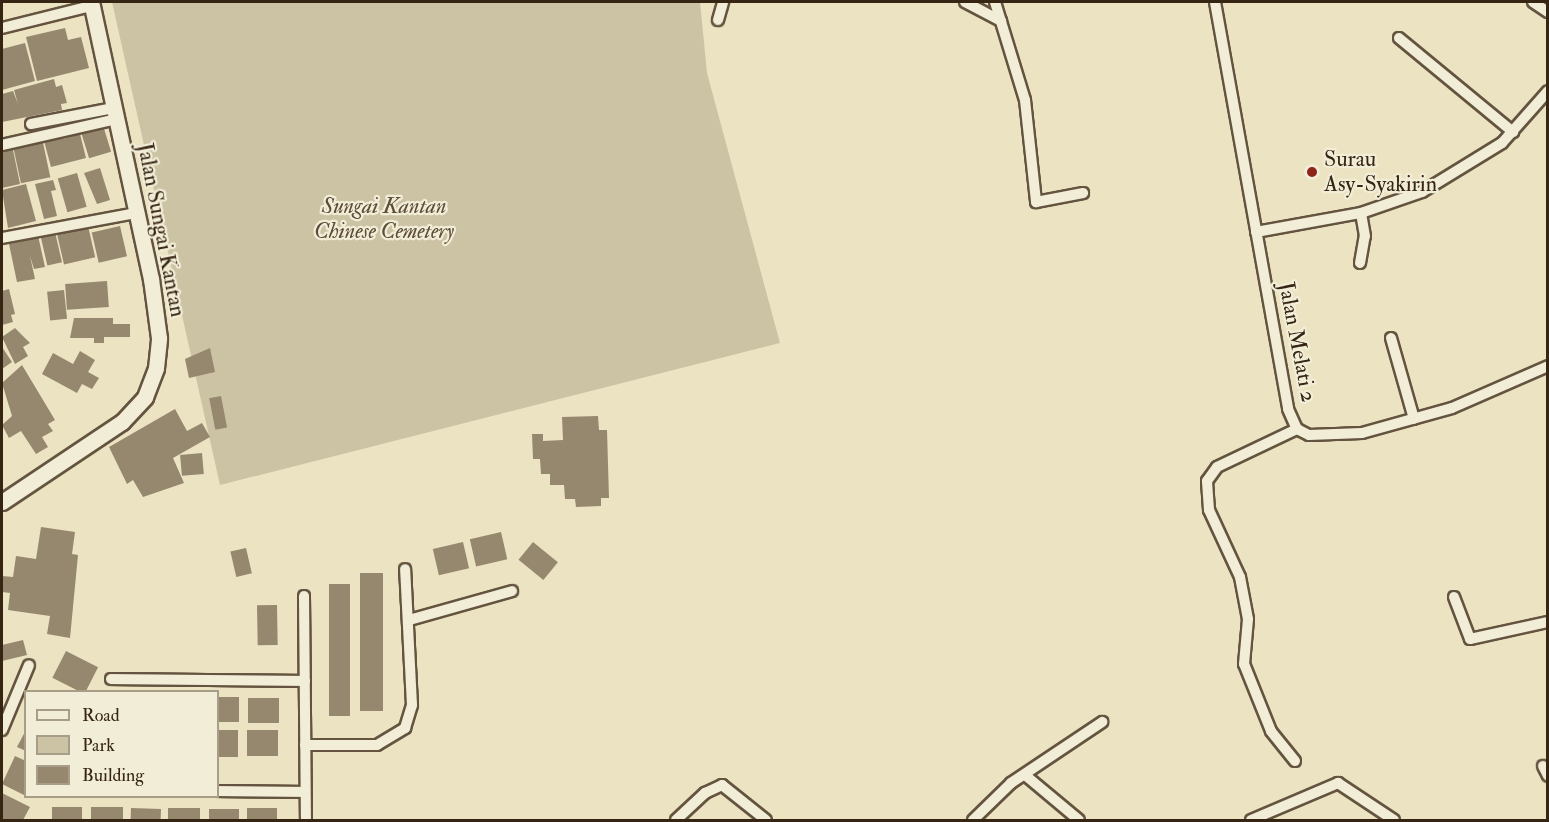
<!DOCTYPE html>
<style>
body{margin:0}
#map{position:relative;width:1549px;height:822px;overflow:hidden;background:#ebe3c1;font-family:"IM FELL Double Pica",serif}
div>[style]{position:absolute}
.green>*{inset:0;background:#ccc3a4}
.building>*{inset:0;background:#95886e;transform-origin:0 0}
.roads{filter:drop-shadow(2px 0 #64543f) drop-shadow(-2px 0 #64543f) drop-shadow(0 2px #64543f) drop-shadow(0 -2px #64543f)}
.street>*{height:10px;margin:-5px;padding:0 5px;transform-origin:5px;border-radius:5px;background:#f2edd7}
.secondary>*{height:15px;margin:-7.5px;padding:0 7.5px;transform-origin:7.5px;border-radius:7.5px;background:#f2edd7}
.dots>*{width:16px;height:16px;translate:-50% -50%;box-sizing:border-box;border:3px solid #f2edd7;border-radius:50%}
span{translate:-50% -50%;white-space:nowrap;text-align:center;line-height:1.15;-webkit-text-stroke:4.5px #f2edd7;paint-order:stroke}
.poi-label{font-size:22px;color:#372514}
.left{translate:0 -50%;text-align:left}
.park-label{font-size:22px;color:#5c4c38;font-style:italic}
.street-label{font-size:22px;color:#372514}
.frame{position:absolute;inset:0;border:3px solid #372514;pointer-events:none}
.legend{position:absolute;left:24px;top:690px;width:195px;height:108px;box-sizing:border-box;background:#f2edd7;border:2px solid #a79d89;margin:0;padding:8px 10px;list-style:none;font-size:18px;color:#372514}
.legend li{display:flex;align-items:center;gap:12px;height:30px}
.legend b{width:30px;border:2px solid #a79d89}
</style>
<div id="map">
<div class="green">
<i style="clip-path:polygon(112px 2px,700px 2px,707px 73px,780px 343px,220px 485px)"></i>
</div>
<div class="building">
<i style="clip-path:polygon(65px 28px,68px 40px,81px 37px,89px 68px,37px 81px,26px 37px)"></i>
<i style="clip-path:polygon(25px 43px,35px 81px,2px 90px,2px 49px)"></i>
<i style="clip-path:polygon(54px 79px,56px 87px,62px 85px,67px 103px,61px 104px,62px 110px,2px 122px,2px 94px,13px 91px,18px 104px,14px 90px)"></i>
<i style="left:102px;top:122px;width:31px;height:23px;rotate:73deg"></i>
<i style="clip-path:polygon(61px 132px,63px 139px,80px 134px,86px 158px,51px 167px,43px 137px)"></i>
<i style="left:42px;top:138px;width:40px;height:30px;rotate:78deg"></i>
<i style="clip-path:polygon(12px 145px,20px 184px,2px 188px,2px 147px)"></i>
<i style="clip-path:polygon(100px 168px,110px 200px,97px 204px,84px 173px)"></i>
<i style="left:77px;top:173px;width:35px;height:20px;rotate:74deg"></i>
<i style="clip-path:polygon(53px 180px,56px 190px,51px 191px,57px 216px,44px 219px,35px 184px)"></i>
<i style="clip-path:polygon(26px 184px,36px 221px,8px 228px,2px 190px)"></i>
<i style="left:88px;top:226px;width:32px;height:32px;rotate:77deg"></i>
<i style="left:120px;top:226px;width:31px;height:29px;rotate:77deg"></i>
<i style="clip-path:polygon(37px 231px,45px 267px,34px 269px,30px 256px,35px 279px,17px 282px,9px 244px,28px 240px,26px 233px)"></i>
<i style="left:55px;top:232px;width:31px;height:15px;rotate:77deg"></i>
<i style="left:107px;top:281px;width:26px;height:42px;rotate:86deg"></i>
<i style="clip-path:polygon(9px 289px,15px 314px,11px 315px,13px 322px,2px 325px,2px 291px)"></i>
<i style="left:64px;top:290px;width:29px;height:17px;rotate:84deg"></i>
<i style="clip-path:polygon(74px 318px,113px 318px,113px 324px,130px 324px,130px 337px,104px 337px,104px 343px,94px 343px,94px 338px,70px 338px)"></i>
<i style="clip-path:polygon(15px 328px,30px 343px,23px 347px,28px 356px,15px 364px,2px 337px)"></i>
<i style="clip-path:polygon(2px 347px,12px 362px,2px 369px)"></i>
<i style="clip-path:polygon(210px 348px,215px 372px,189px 378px,185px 359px)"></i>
<i style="clip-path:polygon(80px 351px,95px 360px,88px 372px,99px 378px,92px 389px,82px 384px,77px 393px,42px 374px,53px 353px,73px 364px)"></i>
<i style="clip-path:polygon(22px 365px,55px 420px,48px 424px,53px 431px,42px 437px,48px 447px,36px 454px,21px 431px,9px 438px,2px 425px,12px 416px,2px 383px)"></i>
<i style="left:221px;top:396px;width:32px;height:12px;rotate:79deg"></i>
<i style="clip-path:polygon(175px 409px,187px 431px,202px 423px,210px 437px,173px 458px,184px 483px,143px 497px,133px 480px,127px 484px,109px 447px)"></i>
<i style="clip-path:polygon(598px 416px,599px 430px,607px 430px,609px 498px,601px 498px,601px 506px,576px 507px,575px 499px,565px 499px,564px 485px,550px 485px,550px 474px,541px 474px,540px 459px,533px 459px,532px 434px,543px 434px,543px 441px,563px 440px,562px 417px)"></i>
<i style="left:202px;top:453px;width:21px;height:22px;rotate:85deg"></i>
<i style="clip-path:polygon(41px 527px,75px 532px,72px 554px,78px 555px,70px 638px,47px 634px,50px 616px,8px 610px,10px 593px,2px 592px,2px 576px,13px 577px,16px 556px,36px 559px)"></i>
<i style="left:501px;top:532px;width:28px;height:32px;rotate:77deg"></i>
<i style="left:463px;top:542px;width:27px;height:31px;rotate:77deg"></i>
<i style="left:533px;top:542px;width:32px;height:23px;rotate:39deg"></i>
<i style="left:246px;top:548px;width:26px;height:16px;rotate:77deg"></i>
<i style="left:360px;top:573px;width:23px;height:138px"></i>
<i style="left:329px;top:584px;width:21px;height:132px"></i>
<i style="left:277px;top:605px;width:40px;height:20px;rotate:89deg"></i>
<i style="clip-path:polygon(23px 640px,27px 655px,2px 661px,2px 645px)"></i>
<i style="left:66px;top:651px;width:36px;height:30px;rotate:27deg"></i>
<i style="left:218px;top:697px;width:21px;height:25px"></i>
<i style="left:248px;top:698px;width:31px;height:25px"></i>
<i style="clip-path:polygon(26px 730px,26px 751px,17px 747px)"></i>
<i style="left:218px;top:730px;width:20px;height:27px"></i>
<i style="left:247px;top:730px;width:31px;height:26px"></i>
<i style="clip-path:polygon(15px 756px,26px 761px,26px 796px,2px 784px)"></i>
<i style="clip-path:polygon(2px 793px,30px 807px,23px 820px,2px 820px)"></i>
<i style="left:52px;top:807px;width:30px;height:13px"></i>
<i style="left:91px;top:807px;width:32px;height:13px"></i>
<i style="left:131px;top:808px;width:30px;height:12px;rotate:2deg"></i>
<i style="left:200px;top:808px;width:12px;height:32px;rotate:90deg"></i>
<i style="left:277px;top:808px;width:12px;height:30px;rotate:90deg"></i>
<i style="left:209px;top:809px;width:30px;height:11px"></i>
</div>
<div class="roads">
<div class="street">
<i style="left:965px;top:2px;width:41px;rotate:27.8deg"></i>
<i style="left:995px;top:2px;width:102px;rotate:73deg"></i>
<i style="left:1025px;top:100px;width:103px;rotate:83.8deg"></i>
<i style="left:1036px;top:202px;width:48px;rotate:-10.8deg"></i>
<i style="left:1215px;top:2px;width:413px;rotate:79.8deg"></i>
<i style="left:1288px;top:409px;width:22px;rotate:66deg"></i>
<i style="left:1297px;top:429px;width:13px;rotate:27deg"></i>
<i style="left:1309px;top:435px;width:53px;rotate:-2.2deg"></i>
<i style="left:1362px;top:433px;width:93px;rotate:-15.5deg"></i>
<i style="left:1452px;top:408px;width:105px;rotate:-23.6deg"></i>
<i style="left:1533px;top:2px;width:18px;rotate:34deg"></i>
<i style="left:718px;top:20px;width:19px;rotate:-74deg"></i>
<i style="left:2px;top:28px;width:92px;rotate:-13.9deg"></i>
<i style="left:1399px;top:38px;width:148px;rotate:39.5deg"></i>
<i style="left:31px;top:124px;width:84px;rotate:-11deg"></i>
<i style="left:2px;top:145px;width:117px;rotate:-12.8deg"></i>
<i style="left:1256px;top:232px;width:107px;rotate:-10.3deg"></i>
<i style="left:1361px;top:213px;width:65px;rotate:-19deg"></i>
<i style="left:1422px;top:192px;width:94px;rotate:-31.5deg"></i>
<i style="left:1502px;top:143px;width:69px;rotate:-48.5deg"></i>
<i style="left:2px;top:238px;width:136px;rotate:-10.6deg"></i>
<i style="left:1360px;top:263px;width:27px;rotate:-80deg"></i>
<i style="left:1365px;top:236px;width:23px;rotate:-100deg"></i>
<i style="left:1391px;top:338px;width:84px;rotate:74.1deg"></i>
<i style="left:304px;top:596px;width:224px;rotate:89.5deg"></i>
<i style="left:1454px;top:597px;width:45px;rotate:69.1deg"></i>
<i style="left:1470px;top:639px;width:80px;rotate:-12.3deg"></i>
<i style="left:409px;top:620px;width:107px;rotate:-15.7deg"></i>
<i style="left:111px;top:679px;width:194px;rotate:0.6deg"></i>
<i style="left:2px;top:730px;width:70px;rotate:-67.4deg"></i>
<i style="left:305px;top:745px;width:72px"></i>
<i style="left:377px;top:745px;width:33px;rotate:-31deg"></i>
<i style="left:405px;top:728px;width:24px;rotate:-73deg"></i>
<i style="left:412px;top:705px;width:136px;rotate:-92.9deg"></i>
<i style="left:1295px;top:761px;width:38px;rotate:-129deg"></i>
<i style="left:1271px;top:731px;width:72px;rotate:-111.9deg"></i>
<i style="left:1244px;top:664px;width:45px;rotate:-84.9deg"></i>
<i style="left:1248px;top:619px;width:43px;rotate:-100.8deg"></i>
<i style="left:1240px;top:577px;width:74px;rotate:-114.8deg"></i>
<i style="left:1209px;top:510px;width:29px;rotate:-94deg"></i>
<i style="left:1207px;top:481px;width:17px;rotate:-54deg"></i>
<i style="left:1217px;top:467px;width:89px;rotate:-25.4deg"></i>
<i style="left:1543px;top:766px;width:11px;rotate:63deg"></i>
<i style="left:1025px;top:775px;width:70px;rotate:39.8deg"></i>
<i style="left:218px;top:791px;width:87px;rotate:0.7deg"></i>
<i style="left:676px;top:820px;width:40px;rotate:-43deg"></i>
<i style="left:705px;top:793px;width:19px;rotate:-25deg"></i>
<i style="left:722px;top:785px;width:56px;rotate:38.5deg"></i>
<i style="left:973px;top:820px;width:53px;rotate:-44.2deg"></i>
<i style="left:1011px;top:783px;width:110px;rotate:-33.8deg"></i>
<i style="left:1251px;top:820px;width:95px;rotate:-23deg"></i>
<i style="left:1338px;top:783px;width:67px;rotate:33.5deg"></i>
</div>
<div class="secondary">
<i style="left:2px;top:502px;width:144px;rotate:-33.7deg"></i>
<i style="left:122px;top:422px;width:34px;rotate:-47deg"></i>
<i style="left:145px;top:397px;width:31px;rotate:-69deg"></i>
<i style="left:156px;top:368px;width:30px;rotate:-84deg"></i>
<i style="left:159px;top:338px;width:60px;rotate:-97.7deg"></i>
<i style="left:151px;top:279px;width:283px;rotate:-102.2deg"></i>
</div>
</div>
<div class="dots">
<i style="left:1312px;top:172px;background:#8f2418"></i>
</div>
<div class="poi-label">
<span class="left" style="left:1324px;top:172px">Surau<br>Asy-Syakirin</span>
</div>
<div class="park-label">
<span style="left:384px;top:219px">Sungai Kantan<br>Chinese Cemetery</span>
</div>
<div class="street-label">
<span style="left:161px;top:230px;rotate:79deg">Jalan Sungai Kantan</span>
<span style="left:1297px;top:342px;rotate:79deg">Jalan Melati 2</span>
</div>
<div class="frame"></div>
<ul class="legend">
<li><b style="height:8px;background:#f2edd7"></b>Road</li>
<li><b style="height:16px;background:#ccc3a4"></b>Park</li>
<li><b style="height:16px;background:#95886e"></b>Building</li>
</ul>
</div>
